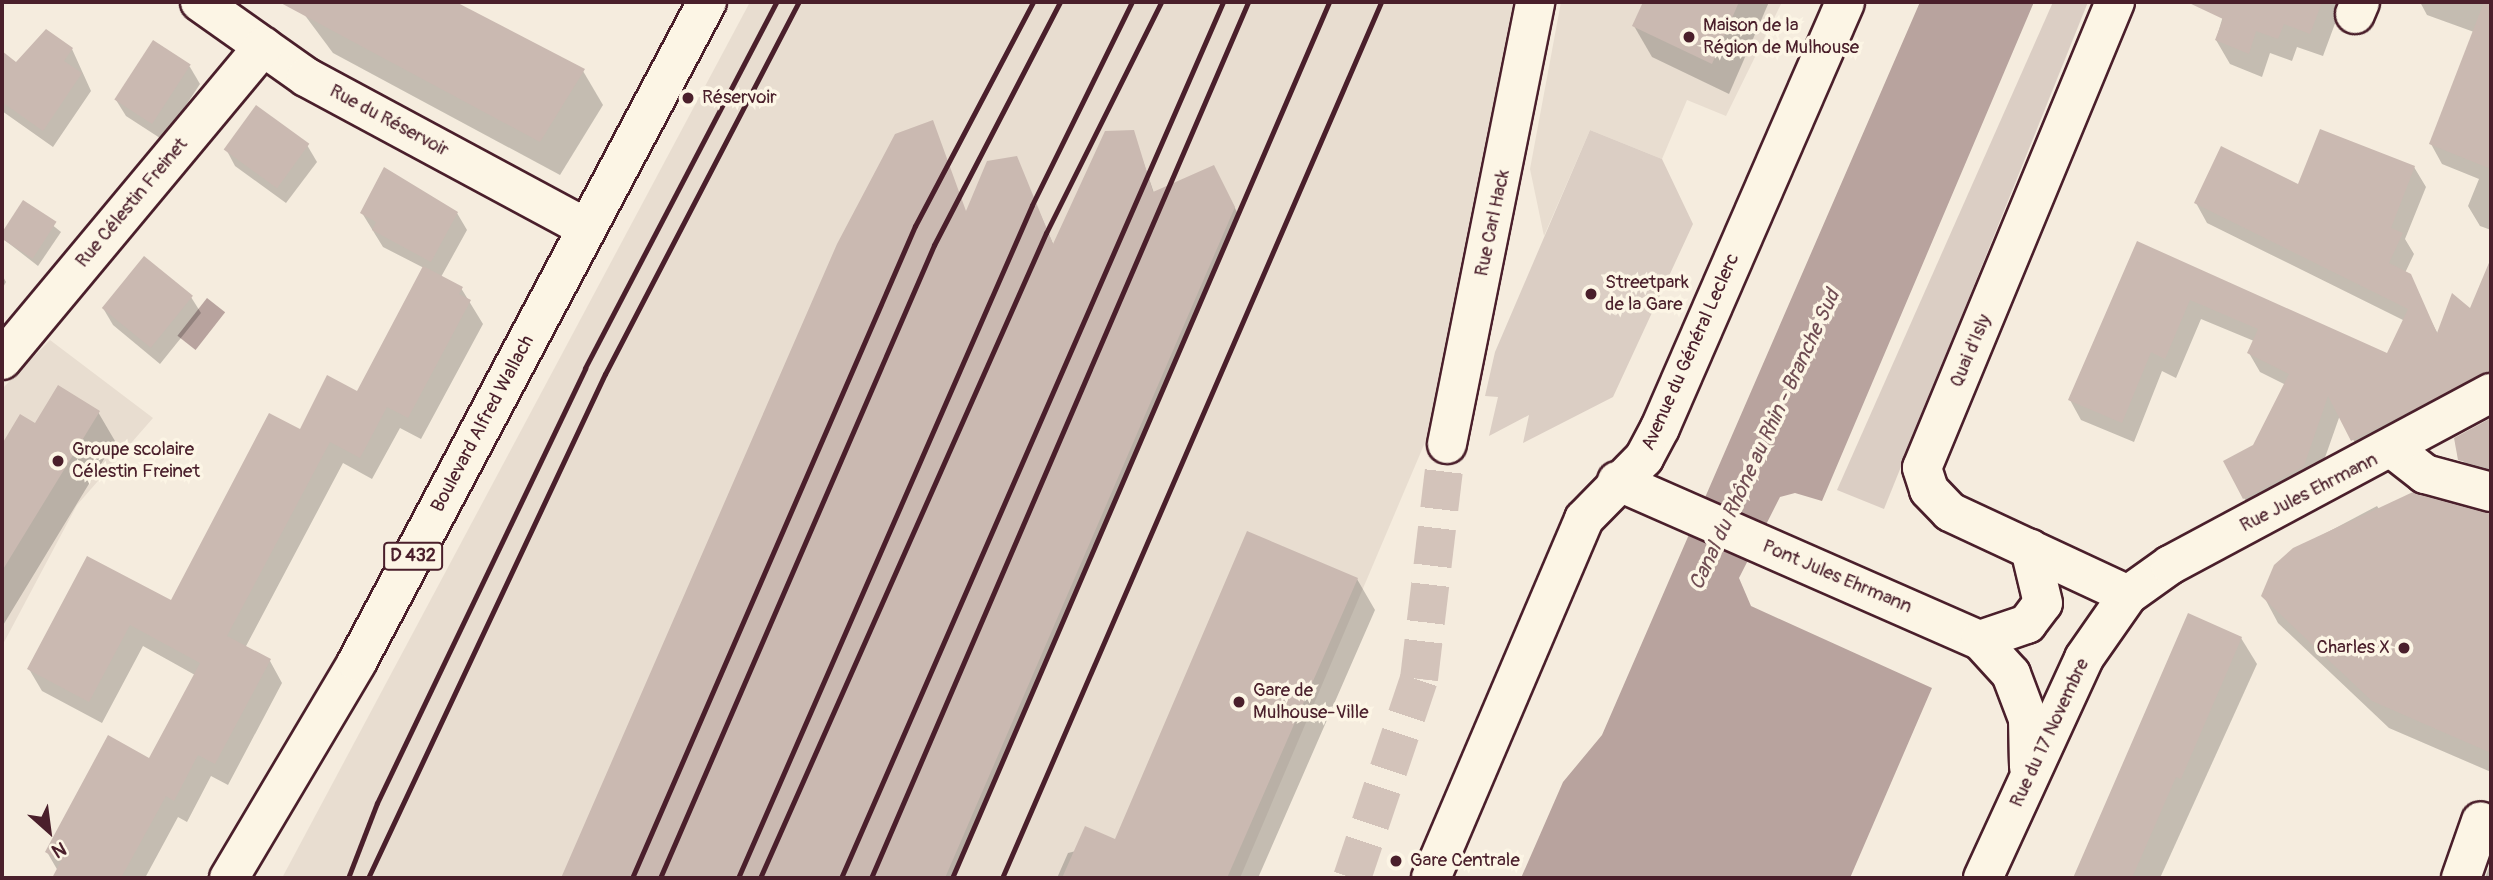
<!DOCTYPE html>
<meta charset="utf-8">
<style>
body{margin:0}
#map{position:relative;width:2493px;height:880px;overflow:hidden;background:#f5ecde;font-family:Pangolin,sans-serif}
div>[style]{position:absolute}
.built>*{inset:0;background:#e8ddd0}
.green>*{inset:0;background:#dbcec4}
.water>*{inset:0;background:#b8a39e;transform-origin:0 0}
.shadow>*{inset:0;background:#0003}
.building>*{inset:0;background:#cab9b1;transform-origin:0 0}
.secondary-tunnel>*{height:38px;margin-top:-19px;transform-origin:0;background:repeating-linear-gradient(90deg,#d3c3ba 0 38px,transparent 0 57px)}
.roads{filter:drop-shadow(2px 0 #4a1f2b) drop-shadow(-2px 0 #4a1f2b) drop-shadow(0 2px #4a1f2b) drop-shadow(0 -2px #4a1f2b)}
.street>*{height:38px;margin:-19px;padding:0 19px;transform-origin:19px;border-radius:19px;background:#fcf5e5}
.secondary>*{height:38px;margin:-19px;padding:0 19px;transform-origin:19px;border-radius:19px;background:#fcf5e5}
.primary>*{height:38px;margin:-19px;padding:0 19px;transform-origin:19px;border-radius:19px;background:#fcf5e5}
.rail>*{height:5px;margin:-2.5px;padding:0 2.5px;transform-origin:2.5px;border-radius:2.5px;background:#4a1f2b}
.dots>*{width:19px;height:19px;translate:-50% -50%;box-sizing:border-box;border:4px solid #fcf5e5;border-radius:50%}
span{translate:-50% -50%;white-space:nowrap;text-align:center;line-height:1.15;-webkit-text-stroke:7px #fcf5e5;paint-order:stroke}
.shield-label span{padding:2px 5px;background:#fcf5e5;border:2px solid;border-radius:5px;-webkit-text-stroke-width:0}
.shield-label{font-size:18px;color:#4a1f2b;font-weight:700}
.poi-label{font-size:19px;color:#4a1f2b}
.left{translate:0 -50%;text-align:left}
.right{translate:-100% -50%;text-align:right}
.street-label{font-size:19px;color:#4a1f2b}
.water-label{font-size:21px;color:#704d53;font-style:italic}
.frame{position:absolute;inset:0;border:4px solid #4a1f2b;pointer-events:none}
.north{position:absolute;left:14px;top:796px;width:70px;height:70px;-webkit-text-stroke:5px #fcf5e5;paint-order:stroke;rotate:152deg;font-size:19px;font-weight:700;line-height:28px;text-align:center;color:#4a1f2b}
.north::after{content:'';display:block;margin:auto;width:24px;height:32px;background:#4a1f2b;clip-path:polygon(50% 0,100% 100%,50% 72%,0 100%)}
</style>
<div id="map">
<div class="built">
<i style="clip-path:polygon(750px 2px,1514px 2px,1429px 433px,1240px 878px,282px 878px)"></i>
<i style="clip-path:polygon(1561px 2px,1782px 2px,1726px 116px,1687px 100px,1662px 159px,1590px 130px,1544px 236px,1530px 169px)"></i>
<i style="clip-path:polygon(50px 340px,153px 418px,77px 505px,2px 646px,2px 389px)"></i>
</div>
<div class="green">
<i style="clip-path:polygon(2053px 2px,2088px 2px,1884px 509px,1837px 490px)"></i>
<i style="clip-path:polygon(1590px 130px,1662px 159px,1693px 224px,1613px 397px,1523px 443px,1529px 415px,1489px 436px,1498px 397px,1485px 396px,1495px 352px)"></i>
</div>
<div class="water">
<i style="clip-path:polygon(1920px 2px,2034px 2px,1822px 501px,1795px 493px,1780px 497px,1739px 578px,1751px 606px,1932px 688px,1850px 878px,1521px 878px,1563px 782px,1602px 735px)"></i>
<i style="left:207px;top:298px;width:23px;height:48px;rotate:38deg"></i>
</div>
<div class="shadow">
<i style="clip-path:polygon(295px 2px,452px 2px,583px 71px,603px 105px,560px 175px,333px 53px)"></i>
<i style="clip-path:polygon(1645px 2px,1769px 2px,1729px 94px,1652px 57px,1634px 26px)"></i>
<i style="clip-path:polygon(2227px 2px,2343px 2px,2323px 56px,2297px 47px,2292px 61px,2270px 53px,2262px 77px,2230px 64px,2216px 40px)"></i>
<i style="clip-path:polygon(2420px 2px,2491px 2px,2491px 230px,2480px 226px,2468px 206px,2479px 179px,2442px 164px,2431px 144px,2474px 32px,2427px 15px)"></i>
<i style="clip-path:polygon(153px 43px,190px 67px,200px 84px,163px 140px,126px 116px,116px 100px)"></i>
<i style="clip-path:polygon(72px 49px,91px 91px,53px 147px,2px 111px,2px 59px,17px 64px)"></i>
<i style="clip-path:polygon(1133px 132px,1154px 193px,1218px 175px,1239px 216px,953px 878px,563px 878px,838px 245px,967px 213px,1016px 158px,1054px 246px)"></i>
<i style="clip-path:polygon(307px 145px,317px 162px,286px 203px,235px 166px,226px 149px)"></i>
<i style="clip-path:polygon(2414px 167px,2426px 187px,2405px 239px,2414px 254px,2405px 273px,2438px 334px,2471px 310px,2491px 260px,2491px 391px,2364px 460px,2340px 415px,2315px 486px,2256px 518px,2244px 498px,2254px 447px,2286px 385px,2260px 372px,2249px 353px,2254px 341px,2201px 319px,2176px 378px,2162px 371px,2134px 442px,2081px 420px,2070px 400px,2138px 243px,2388px 356px,2405px 321px,2207px 223px,2196px 203px)"></i>
<i style="clip-path:polygon(24px 202px,61px 232px,38px 266px,2px 238px)"></i>
<i style="clip-path:polygon(362px 213px,457px 213px,467px 230px,441px 277px,461px 288px,483px 324px,421px 439px,400px 428px,372px 479px,343px 463px,245px 648px,270px 661px,282px 683px,228px 785px,211px 776px,187px 822px,178px 817px,145px 878px,54px 878px,58px 871px,47px 852px,150px 760px,195px 675px,143px 646px,102px 723px,42px 691px,29px 669px,171px 602px,301px 431px,358px 394px,424px 268px,383px 247px)"></i>
<i style="clip-path:polygon(2px 275px,6px 282px,2px 289px)"></i>
<i style="clip-path:polygon(191px 297px,201px 313px,160px 364px,113px 325px,103px 308px)"></i>
<i style="clip-path:polygon(98px 412px,115px 441px,2px 627px,2px 447px,21px 416px,36px 425px)"></i>
<i style="clip-path:polygon(2491px 427px,2491px 493px,2475px 487px,2457px 446px)"></i>
<i style="clip-path:polygon(2377px 506px,2381px 512px,2491px 513px,2491px 772px,2389px 728px,2278px 623px,2263px 595px,2294px 550px)"></i>
<i style="clip-path:polygon(1357px 579px,1375px 610px,1258px 878px,1057px 878px,1068px 853px,1116px 841px)"></i>
<i style="clip-path:polygon(2189px 615px,2241px 638px,2257px 664px,2160px 878px,2075px 878px)"></i>
<i style="clip-path:polygon(2491px 862px,2491px 878px,2485px 878px)"></i>
</div>
<div class="building">
<i style="clip-path:polygon(279px 2px,456px 2px,585px 69px,540px 142px)"></i>
<i style="clip-path:polygon(1643px 2px,1739px 2px,1712px 64px,1632px 26px)"></i>
<i style="clip-path:polygon(2187px 2px,2322px 2px,2310px 34px,2284px 24px,2278px 39px,2256px 31px,2249px 54px,2215px 40px,2223px 19px)"></i>
<i style="clip-path:polygon(2484px 2px,2491px 2px,2491px 169px,2429px 144px)"></i>
<i style="clip-path:polygon(46px 29px,73px 48px,64px 61px,82px 73px,43px 131px,2px 102px,2px 51px,16px 62px)"></i>
<i style="left:153px;top:40px;width:45px;height:71px;rotate:33deg"></i>
<i style="left:256px;top:105px;width:66px;height:55px;rotate:36deg"></i>
<i style="clip-path:polygon(933px 120px,966px 211px,987px 161px,1017px 156px,1053px 244px,1105px 131px,1134px 130px,1153px 192px,1214px 165px,1235px 207px,945px 878px,561px 878px,837px 244px,895px 134px)"></i>
<i style="clip-path:polygon(2320px 129px,2415px 166px,2391px 228px,2403px 233px,2389px 263px,2411px 274px,2437px 333px,2452px 293px,2470px 308px,2491px 258px,2491px 371px,2351px 441px,2328px 396px,2304px 466px,2243px 499px,2223px 461px,2253px 445px,2289px 374px,2247px 353px,2258px 329px,2190px 300px,2165px 359px,2151px 352px,2122px 423px,2068px 400px,2137px 241px,2387px 353px,2408px 309px,2194px 203px,2221px 146px,2298px 184px)"></i>
<i style="clip-path:polygon(384px 167px,458px 212px,431px 262px,372px 230px,376px 222px,360px 213px)"></i>
<i style="left:23px;top:200px;width:40px;height:44px;rotate:33deg"></i>
<i style="left:144px;top:256px;width:63px;height:67px;rotate:39deg"></i>
<i style="clip-path:polygon(423px 266px,463px 287px,459px 294px,471px 300px,408px 418px,387px 407px,360px 458px,330px 442px,227px 636px,271px 659px,215px 764px,198px 755px,174px 801px,166px 796px,121px 878px,52px 878px,61px 861px,45px 852px,108px 735px,149px 758px,200px 663px,130px 625px,89px 702px,27px 669px,87px 556px,171px 600px,269px 413px,300px 429px,327px 375px,357px 391px)"></i>
<i style="clip-path:polygon(58px 385px,100px 411px,2px 571px,2px 444px,20px 414px,35px 423px)"></i>
<i style="clip-path:polygon(2491px 418px,2491px 469px,2458px 460px,2454px 438px)"></i>
<i style="clip-path:polygon(2413px 492px,2491px 513px,2491px 753px,2372px 701px,2261px 596px,2274px 565px,2293px 548px)"></i>
<i style="clip-path:polygon(1247px 531px,1358px 578px,1227px 878px,1062px 878px,1085px 826px,1115px 839px)"></i>
<i style="clip-path:polygon(2188px 613px,2242px 637px,2181px 779px,2176px 777px,2132px 878px,2073px 878px)"></i>
</div>
<div class="secondary-tunnel">
<i style="left:1352px;top:878px;width:210px;rotate:-71.4deg"></i>
<i style="left:1419px;top:679px;width:237px;rotate:-83.2deg"></i>
</div>
<div class="roads">
<div class="street">
<i style="left:200px;top:2px;width:130px;rotate:35.3deg"></i>
<i style="left:306px;top:77px;width:318px;rotate:28.3deg"></i>
<i style="left:2115px;top:2px;width:504px;rotate:112.5deg"></i>
<i style="left:1922px;top:468px;width:23px;rotate:72deg"></i>
<i style="left:1929px;top:490px;width:30px;rotate:46deg"></i>
<i style="left:1950px;top:512px;width:196px;rotate:25deg"></i>
<i style="left:2355px;top:14px;width:13px;rotate:-67deg"></i>
<i style="left:2px;top:360px;width:408px;rotate:-50.2deg"></i>
<i style="left:2393px;top:449px;width:41px;rotate:38deg"></i>
<i style="left:2425px;top:474px;width:68px;rotate:15.3deg"></i>
<i style="left:1617px;top:481px;width:396px;rotate:23.7deg"></i>
<i style="left:1980px;top:640px;width:46px;rotate:47.6deg"></i>
<i style="left:2011px;top:674px;width:48px;rotate:69.3deg"></i>
<i style="left:2028px;top:719px;width:48px;rotate:88.8deg"></i>
<i style="left:1980px;top:640px;width:50px;rotate:-18.8deg"></i>
<i style="left:2027px;top:624px;width:26px;rotate:-53deg"></i>
<i style="left:2043px;top:603px;width:56px;rotate:-103.5deg"></i>
<i style="left:1431px;top:878px;width:390px;rotate:-66.9deg"></i>
<i style="left:1584px;top:519px;width:86px;rotate:-45.5deg"></i>
<i style="left:1644px;top:458px;width:34px;rotate:-62deg"></i>
<i style="left:1660px;top:428px;width:464px;rotate:-66.5deg"></i>
<i style="left:1983px;top:878px;width:242px;rotate:-65.3deg"></i>
<i style="left:2084px;top:658px;width:77px;rotate:-55.1deg"></i>
<i style="left:2128px;top:595px;width:52px;rotate:-35.5deg"></i>
<i style="left:2170px;top:565px;width:364px;rotate:-28.2deg"></i>
<i style="left:2461px;top:878px;width:60px;rotate:-70.7deg"></i>
</div>
<div class="secondary">
<i style="left:1447px;top:444px;width:451px;rotate:-78.7deg"></i>
</div>
<div class="primary">
<i style="left:229px;top:878px;width:251px;rotate:-59.3deg"></i>
<i style="left:357px;top:662px;width:747px;rotate:-62.06deg"></i>
</div>
</div>
<div class="rail">
<i style="left:348px;top:878px;width:80px;rotate:-68.9deg"></i>
<i style="left:377px;top:803px;width:482px;rotate:-64.4deg"></i>
<i style="left:585px;top:368px;width:413px;rotate:-62.4deg"></i>
<i style="left:368px;top:878px;width:557px;rotate:-64.82deg"></i>
<i style="left:605px;top:374px;width:420px;rotate:-62.5deg"></i>
<i style="left:632px;top:878px;width:711px;rotate:-66.54deg"></i>
<i style="left:915px;top:226px;width:253px;rotate:-62.2deg"></i>
<i style="left:660px;top:878px;width:690px;rotate:-66.59deg"></i>
<i style="left:934px;top:245px;width:274px;rotate:-62.6deg"></i>
<i style="left:738px;top:878px;width:734px;rotate:-66.4deg"></i>
<i style="left:1032px;top:205px;width:226px;rotate:-63.8deg"></i>
<i style="left:760px;top:878px;width:706px;rotate:-66.09deg"></i>
<i style="left:1046px;top:233px;width:258px;rotate:-63.5deg"></i>
<i style="left:841px;top:878px;width:956px;rotate:-66.44deg"></i>
<i style="left:871px;top:878px;width:954px;rotate:-66.71deg"></i>
<i style="left:952px;top:878px;width:954px;rotate:-66.71deg"></i>
<i style="left:1002px;top:878px;width:954px;rotate:-66.6deg"></i>
</div>
<div class="dots">
<i style="left:1689px;top:37px;background:#4a1f2b"></i>
<i style="left:688px;top:98px;background:#4a1f2b"></i>
<i style="left:1591px;top:294px;background:#4a1f2b"></i>
<i style="left:58px;top:461px;background:#4a1f2b"></i>
<i style="left:2404px;top:648px;background:#4a1f2b"></i>
<i style="left:1239px;top:702px;background:#4a1f2b"></i>
<i style="left:1396px;top:861px;background:#4a1f2b"></i>
</div>
<div class="shield-label">
<span style="left:413px;top:556px">D 432</span>
</div>
<div class="poi-label">
<span class="left" style="left:1703px;top:37px">Maison de la<br>Région de Mulhouse</span>
<span class="left" style="left:702px;top:98px">Réservoir</span>
<span class="left" style="left:1605px;top:294px">Streetpark<br>de la Gare</span>
<span class="left" style="left:72px;top:461px">Groupe scolaire<br>Célestin Freinet</span>
<span class="right" style="left:2390px;top:648px">Charles X</span>
<span class="left" style="left:1253px;top:702px">Gare de<br>Mulhouse-Ville</span>
<span class="left" style="left:1410px;top:861px">Gare Centrale</span>
</div>
<div class="street-label">
<span style="left:389px;top:121px;rotate:28deg">Rue du Réservoir</span>
<span style="left:132px;top:203px;rotate:-50deg">Rue Célestin Freinet</span>
<span style="left:1493px;top:223px;rotate:-78deg">Rue Carl Hack</span>
<span style="left:1971px;top:351px;rotate:-67deg">Quai d'Isly</span>
<span style="left:1691px;top:352px;rotate:-66deg">Avenue du Général Leclerc</span>
<span style="left:483px;top:424px;rotate:-62deg">Boulevard Alfred Wallach</span>
<span style="left:2309px;top:493px;rotate:-27deg">Rue Jules Ehrmann</span>
<span style="left:1837px;top:577px;rotate:23deg">Pont Jules Ehrmann</span>
<span style="left:2050px;top:733px;rotate:-65deg">Rue du 17 Novembre</span>
</div>
<div class="water-label">
<span style="left:1765px;top:440px;rotate:-65deg">Canal du Rhône au Rhin - Branche Sud</span>
</div>
<div class="frame"></div>
<div class="north">N</div>
</div>
